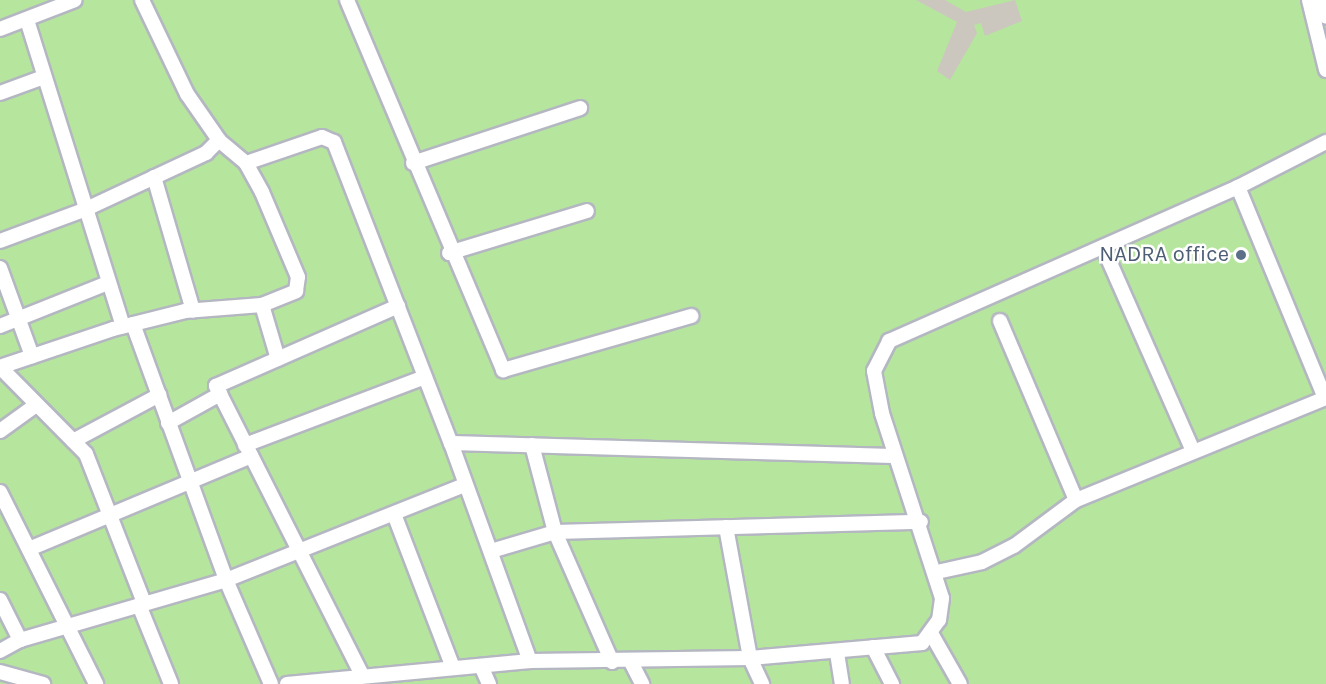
<!DOCTYPE html>
<style>
body{margin:0}
#map{position:relative;width:1326px;height:684px;overflow:hidden;background:#efe9e1;font-family:Karla,sans-serif}
div>[style]{position:absolute}
.green>*{inset:0;background:#b6e59e;transform-origin:0 0}
.building>*{inset:0;background:#cbc7bf}
.roads{filter:drop-shadow(2px 0 #b4b7c1) drop-shadow(-2px 0 #b4b7c1) drop-shadow(0 2px #b4b7c1) drop-shadow(0 -2px #b4b7c1)}
.minor>*{height:14px;margin:-7px;padding:0 7px;transform-origin:7px;border-radius:7px;background:#fff}
.dots>*{width:16px;height:16px;translate:-50% -50%;box-sizing:border-box;border:3px solid #fff;border-radius:50%}
span{translate:-50% -50%;white-space:nowrap;text-align:center;line-height:1.15;-webkit-text-stroke:5px #fff;paint-order:stroke}
.service-label{font-size:22px;color:#4e5e75}
.right{translate:-100% -50%;text-align:right}
</style>
<div id="map">
<div class="green">
<i style="left:0;top:0;width:1326px;height:684px"></i>
</div>
<div class="building">
<i style="clip-path:polygon(916px 0,945px 0,966px 12px,1015px 0,1022px 21px,985px 36px,981px 23px,974px 25px,977px 33px,950px 80px,937px 71px,957px 22px)"></i>
</div>
<div class="roads">
<div class="minor">
<i style="left:347px;top:0;width:402px;rotate:67.1deg"></i>
<i style="left:503px;top:370px;width:196px;rotate:-16deg"></i>
<i style="left:1309px;top:0;width:72px;rotate:76.3deg"></i>
<i style="left:1322px;top:0;width:17px;rotate:77deg"></i>
<i style="left:27px;top:20px;width:321px;rotate:72.6deg"></i>
<i style="left:0;top:29px;width:80px;rotate:-21.1deg"></i>
<i style="left:0;top:93px;width:47px;rotate:-20deg"></i>
<i style="left:246px;top:163px;width:80px;rotate:-18.9deg"></i>
<i style="left:322px;top:137px;width:13px;rotate:23deg"></i>
<i style="left:334px;top:142px;width:323px;rotate:68.8deg"></i>
<i style="left:451px;top:443px;width:443px;rotate:1.7deg"></i>
<i style="left:413px;top:163px;width:176px;rotate:-18.2deg"></i>
<i style="left:154px;top:177px;width:139px;rotate:73.7deg"></i>
<i style="left:1238px;top:187px;width:228px;rotate:67.6deg"></i>
<i style="left:0;top:241px;width:90px;rotate:-20.3deg"></i>
<i style="left:84px;top:210px;width:135px;rotate:-25deg"></i>
<i style="left:206px;top:153px;width:18px;rotate:-45deg"></i>
<i style="left:1103px;top:247px;width:223px;rotate:66.2deg"></i>
<i style="left:449px;top:253px;width:144px;rotate:-16.9deg"></i>
<i style="left:0;top:268px;width:94px;rotate:70deg"></i>
<i style="left:262px;top:305px;width:56px;rotate:73.5deg"></i>
<i style="left:1000px;top:321px;width:194px;rotate:67deg"></i>
<i style="left:133px;top:324px;width:272px;rotate:70deg"></i>
<i style="left:226px;top:580px;width:113px;rotate:66.6deg"></i>
<i style="left:0;top:326px;width:116px;rotate:-21.7deg"></i>
<i style="left:0;top:367px;width:119px;rotate:-18.6deg"></i>
<i style="left:113px;top:329px;width:74px;rotate:-14deg"></i>
<i style="left:185px;top:311px;width:77px;rotate:-4.5deg"></i>
<i style="left:262px;top:305px;width:37px;rotate:-22deg"></i>
<i style="left:296px;top:291px;width:14px;rotate:-82deg"></i>
<i style="left:298px;top:277px;width:92px;rotate:-113deg"></i>
<i style="left:262px;top:192px;width:33px;rotate:-119deg"></i>
<i style="left:246px;top:163px;width:35px;rotate:-140deg"></i>
<i style="left:219px;top:140px;width:56px;rotate:-124.8deg"></i>
<i style="left:187px;top:94px;width:104px;rotate:-115.6deg"></i>
<i style="left:0;top:367px;width:122px;rotate:45.3deg"></i>
<i style="left:86px;top:454px;width:160px;rotate:68.7deg"></i>
<i style="left:168px;top:423px;width:60px;rotate:-29.1deg"></i>
<i style="left:0;top:431px;width:44px;rotate:-35.8deg"></i>
<i style="left:73px;top:441px;width:98px;rotate:-28.1deg"></i>
<i style="left:451px;top:443px;width:232px;rotate:70.1deg"></i>
<i style="left:245px;top:445px;width:192px;rotate:-20.7deg"></i>
<i style="left:532px;top:445px;width:90px;rotate:75.2deg"></i>
<i style="left:555px;top:532px;width:366px;rotate:-1.6deg"></i>
<i style="left:0;top:492px;width:215px;rotate:63.4deg"></i>
<i style="left:394px;top:514px;width:165px;rotate:69deg"></i>
<i style="left:726px;top:527px;width:133px;rotate:79.6deg"></i>
<i style="left:750px;top:658px;width:29px;rotate:65deg"></i>
<i style="left:29px;top:549px;width:241px;rotate:-22.7deg"></i>
<i style="left:491px;top:551px;width:67px;rotate:-16.5deg"></i>
<i style="left:555px;top:532px;width:142px;rotate:66.3deg"></i>
<i style="left:937px;top:572px;width:46px;rotate:-12.5deg"></i>
<i style="left:982px;top:562px;width:36px;rotate:-27deg"></i>
<i style="left:1014px;top:546px;width:77px;rotate:-36.6deg"></i>
<i style="left:1076px;top:500px;width:270px;rotate:-22.2deg"></i>
<i style="left:0;top:600px;width:45px;rotate:63.4deg"></i>
<i style="left:139px;top:605px;width:85px;rotate:67.9deg"></i>
<i style="left:932px;top:635px;width:56px;rotate:60.3deg"></i>
<i style="left:873px;top:647px;width:42px;rotate:62.8deg"></i>
<i style="left:0;top:651px;width:23px;rotate:-29deg"></i>
<i style="left:20px;top:640px;width:215px;rotate:-16.2deg"></i>
<i style="left:226px;top:580px;width:254px;rotate:-21.7deg"></i>
<i style="left:837px;top:653px;width:31px;rotate:81deg"></i>
<i style="left:631px;top:662px;width:25px;rotate:63deg"></i>
<i style="left:481px;top:666px;width:20px;rotate:66deg"></i>
<i style="left:0;top:672px;width:45px;rotate:15.6deg"></i>
<i style="left:362px;top:675px;width:324px;rotate:-116.8deg"></i>
<i style="left:216px;top:386px;width:199px;rotate:-23.7deg"></i>
<i style="left:287px;top:684px;width:244px;rotate:-5.4deg"></i>
<i style="left:530px;top:661px;width:220px;rotate:-0.8deg"></i>
<i style="left:750px;top:658px;width:173px;rotate:-5deg"></i>
<i style="left:922px;top:643px;width:29px;rotate:-54deg"></i>
<i style="left:939px;top:620px;width:22px;rotate:-82deg"></i>
<i style="left:942px;top:598px;width:194px;rotate:-108deg"></i>
<i style="left:882px;top:413px;width:43px;rotate:-100.8deg"></i>
<i style="left:874px;top:371px;width:34px;rotate:-63deg"></i>
<i style="left:889px;top:341px;width:381px;rotate:-23.8deg"></i>
<i style="left:1238px;top:187px;width:99px;rotate:-27.1deg"></i>
</div>
</div>
<div class="dots">
<i style="left:1241px;top:255px;background:#5c6f8a"></i>
</div>
<div class="service-label">
<span class="right" style="left:1229px;top:255px">NADRA office</span>
</div>
</div>
